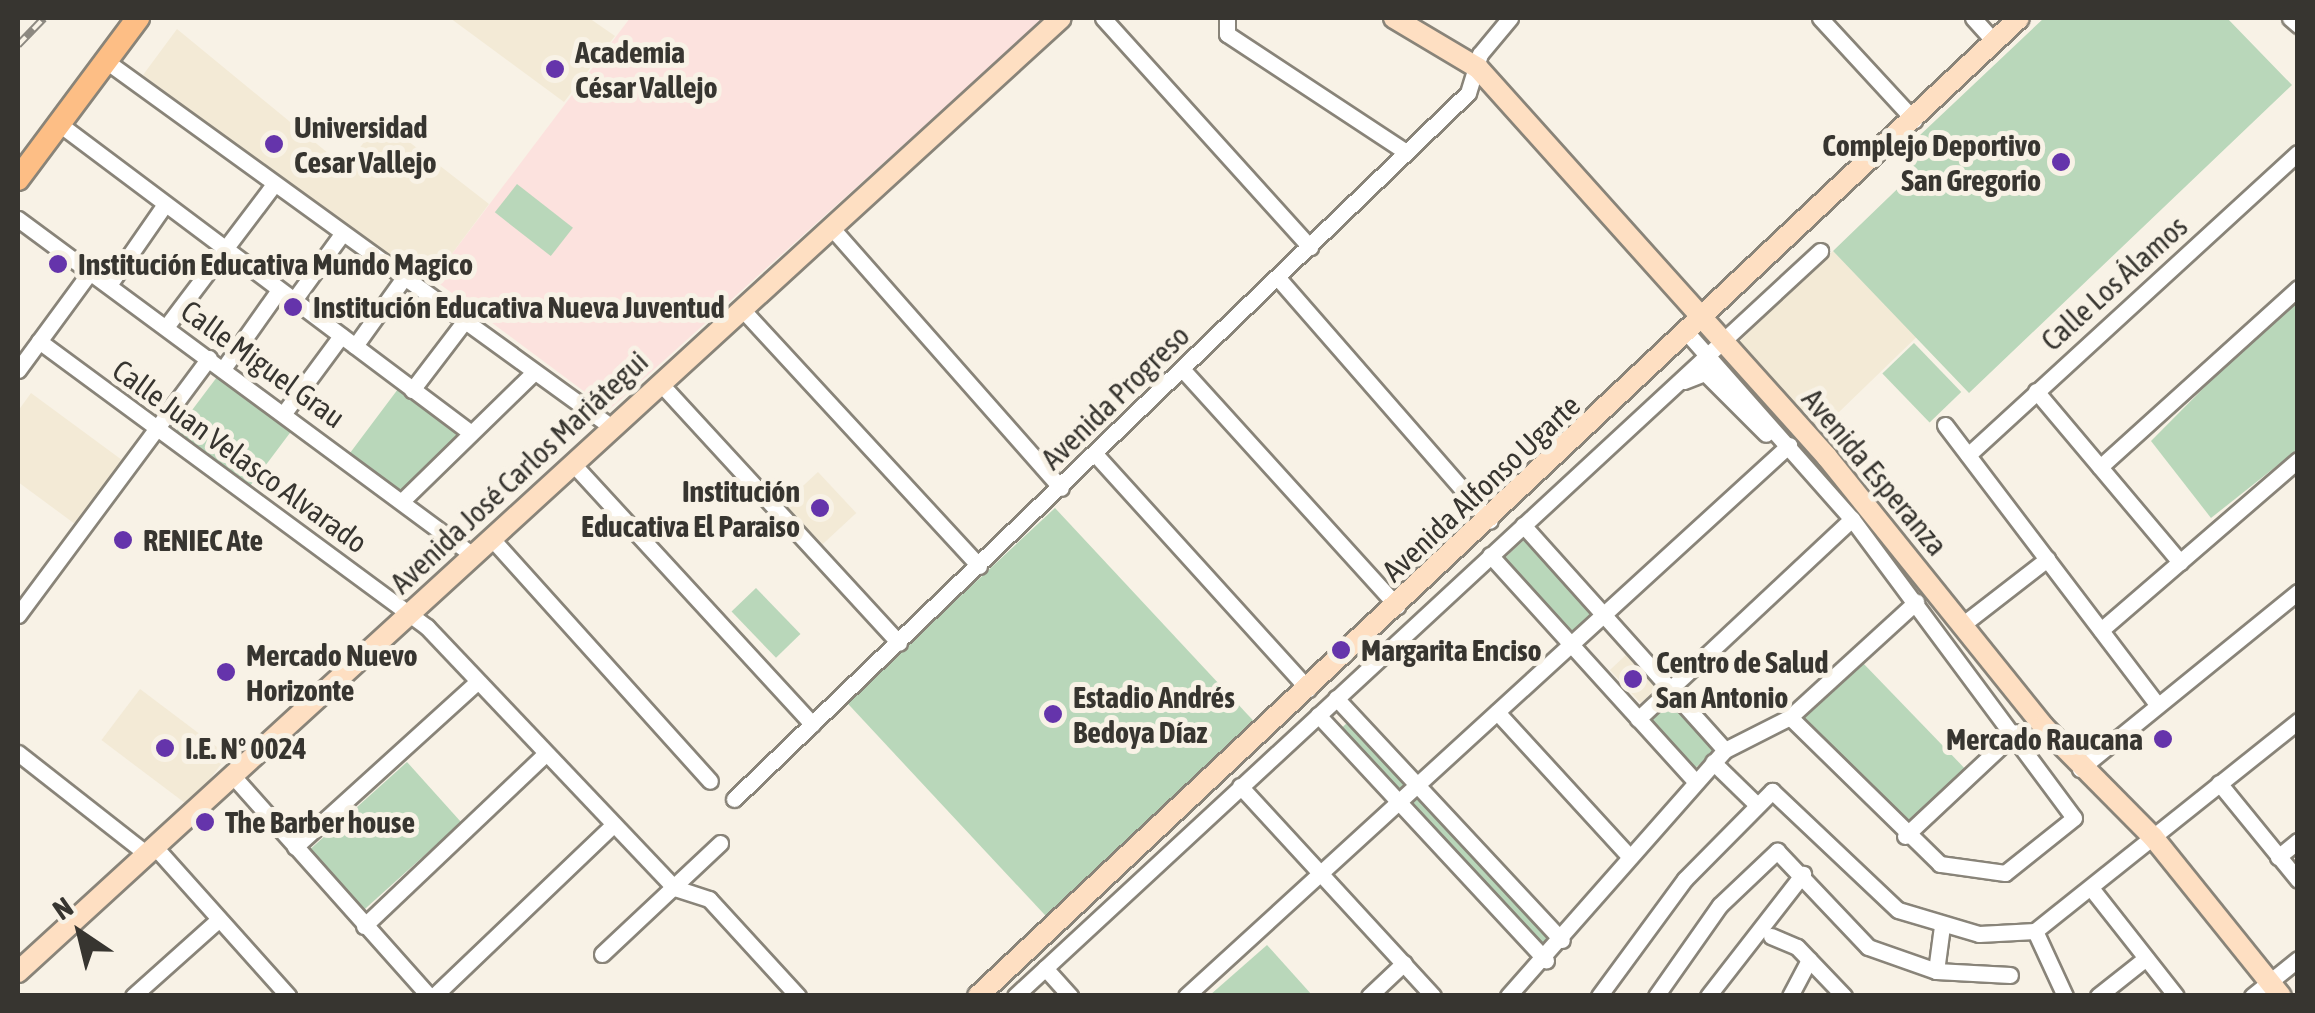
<!DOCTYPE html>
<meta charset="utf-8">
<style>
body{margin:0}
#map{position:relative;width:2315px;height:1013px;overflow:hidden;background:#f8f2e6;font-family:"Asap Condensed",sans-serif}
div>[style]{position:absolute}
.industrial>*{inset:0;background:#fce2de}
.built>*{inset:0;background:#f3ead6;transform-origin:0 0}
.green>*{inset:0;background:#b9d7ba;transform-origin:0 0}
.roads{filter:drop-shadow(2px 0 #898479) drop-shadow(-2px 0 #898479) drop-shadow(0 2px #898479) drop-shadow(0 -2px #898479)}
.street>*{height:15px;margin:-7.5px;padding:0 7.5px;transform-origin:7.5px;border-radius:7.5px;background:#fff}
.secondary>*{height:20px;margin:-10px;padding:0 10px;transform-origin:10px;border-radius:10px;background:#fedfc2}
.primary>*{height:22px;margin:-11px;padding:0 11px;transform-origin:11px;border-radius:11px;background:#fdbe85}
.rail>*{height:8px;margin-top:-4px;transform-origin:0;background:repeating-linear-gradient(90deg,#f8f2e6 0 11px,#8d8981 0 22px);box-sizing:border-box;border-block:2px solid #8d8981}
.dots>*{width:28px;height:28px;translate:-50% -50%;box-sizing:border-box;border:5px solid #f8f2e6;border-radius:50%}
span{translate:-50% -50%;white-space:nowrap;text-align:center;line-height:1.15;-webkit-text-stroke:10px #f8f2e6;paint-order:stroke}
.poi-label{font-size:30px;color:#373530;font-weight:700}
.left{translate:0 -50%;text-align:left}
.right{translate:-100% -50%;text-align:right}
.street-label{font-size:30px;color:#373530}
.frame{position:absolute;inset:0;border:20px solid #373530;pointer-events:none}
.north{position:absolute;left:30px;top:883px;width:100px;height:100px;-webkit-text-stroke:8px #f8f2e6;paint-order:stroke;rotate:325deg;font-size:28px;font-weight:700;line-height:40px;text-align:center;color:#373530}
.north::after{content:'';display:block;margin:auto;width:35px;height:45px;background:#373530;clip-path:polygon(50% 0,100% 100%,50% 72%,0 100%)}
</style>
<div id="map">
<div class="industrial">
<i style="clip-path:polygon(630px 18px,1044px 18px,609px 410px,433px 279px)"></i>
</div>
<div class="built">
<i style="clip-path:polygon(450px 18px,589px 18px,615px 36px,564px 102px)"></i>
<i style="clip-path:polygon(177px 29px,345px 167px,381px 120px,489px 204px,425px 290px,143px 75px)"></i>
<i style="left:1833px;top:251px;width:120px;height:133px;rotate:46deg"></i>
<i style="clip-path:polygon(31px 393px,122px 460px,75px 524px,18px 482px,18px 411px)"></i>
<i style="left:818px;top:472px;width:56px;height:46px;rotate:47deg"></i>
<i style="left:1626px;top:655px;width:45px;height:22px;rotate:47deg"></i>
<i style="left:140px;top:689px;width:110px;height:64px;rotate:37deg"></i>
</div>
<div class="green">
<i style="clip-path:polygon(2044px 18px,2227px 18px,2292px 85px,1969px 393px,1833px 251px,1917px 170px,1901px 153px)"></i>
<i style="left:517px;top:184px;width:71px;height:36px;rotate:38deg"></i>
<i style="clip-path:polygon(2297px 294px,2297px 450px,2211px 518px,2151px 441px)"></i>
<i style="left:1914px;top:343px;width:68px;height:44px;rotate:46deg"></i>
<i style="left:217px;top:377px;width:92px;height:72px;rotate:37deg"></i>
<i style="clip-path:polygon(401px 385px,466px 434px,406px 495px,350px 453px)"></i>
<i style="left:1055px;top:508px;width:296px;height:285px;rotate:47deg"></i>
<i style="left:1524px;top:540px;width:103px;height:28px;rotate:47deg"></i>
<i style="left:756px;top:588px;width:64px;height:34px;rotate:46deg"></i>
<i style="left:1861px;top:661px;width:150px;height:81px;rotate:46deg"></i>
<i style="left:1668px;top:697px;width:71px;height:30px;rotate:48deg"></i>
<i style="left:1349px;top:721px;width:86px;height:12px;rotate:47deg"></i>
<i style="left:407px;top:762px;width:81px;height:130px;rotate:48deg"></i>
<i style="left:1416px;top:795px;width:200px;height:11px;rotate:47deg"></i>
<i style="clip-path:polygon(1267px 945px,1312px 995px,1210px 995px)"></i>
</div>
<div class="roads">
<div class="street">
<i style="left:1103px;top:18px;width:309px;rotate:47.9deg"></i>
<i style="left:1227px;top:18px;width:16px;rotate:90deg"></i>
<i style="left:1227px;top:34px;width:214px;rotate:33.4deg"></i>
<i style="left:1820px;top:18px;width:139px;rotate:47.3deg"></i>
<i style="left:1973px;top:18px;width:31px;rotate:48deg"></i>
<i style="left:2290px;top:18px;width:11px;rotate:41deg"></i>
<i style="left:106px;top:61px;width:626px;rotate:35.9deg"></i>
<i style="left:58px;top:123px;width:516px;rotate:36.89deg"></i>
<i style="left:18px;top:219px;width:567px;rotate:36.47deg"></i>
<i style="left:830px;top:226px;width:349px;rotate:48.6deg"></i>
<i style="left:1278px;top:278px;width:322px;rotate:48.9deg"></i>
<i style="left:109px;top:285px;width:98px;rotate:-55.3deg"></i>
<i style="left:294px;top:300px;width:82px;rotate:-54deg"></i>
<i style="left:741px;top:308px;width:351px;rotate:47.3deg"></i>
<i style="left:166px;top:327px;width:179px;rotate:-52.9deg"></i>
<i style="left:1689px;top:335px;width:246px;rotate:48.5deg"></i>
<i style="left:1852px;top:519px;width:372px;rotate:53.4deg"></i>
<i style="left:2074px;top:818px;width:88px;rotate:141.4deg"></i>
<i style="left:2005px;top:873px;width:66px;rotate:-172.1deg"></i>
<i style="left:1940px;top:864px;width:210px;rotate:-135.6deg"></i>
<i style="left:39px;top:341px;width:482px;rotate:36.4deg"></i>
<i style="left:427px;top:627px;width:360px;rotate:46.5deg"></i>
<i style="left:355px;top:346px;width:82px;rotate:-54.4deg"></i>
<i style="left:223px;top:369px;width:97px;rotate:-54.7deg"></i>
<i style="left:18px;top:370px;width:122px;rotate:-53.7deg"></i>
<i style="left:1183px;top:370px;width:319px;rotate:47.8deg"></i>
<i style="left:1684px;top:381px;width:22px;rotate:-21deg"></i>
<i style="left:1705px;top:373px;width:86px;rotate:45deg"></i>
<i style="left:660px;top:383px;width:353px;rotate:47.4deg"></i>
<i style="left:412px;top:390px;width:84px;rotate:-52.7deg"></i>
<i style="left:2036px;top:391px;width:224px;rotate:49.9deg"></i>
<i style="left:284px;top:413px;width:96px;rotate:-53.5deg"></i>
<i style="left:1945px;top:425px;width:350px;rotate:52.8deg"></i>
<i style="left:1096px;top:455px;width:316px;rotate:47.8deg"></i>
<i style="left:1968px;top:455px;width:447px;rotate:-42.5deg"></i>
<i style="left:574px;top:465px;width:352px;rotate:47.4deg"></i>
<i style="left:2100px;top:467px;width:267px;rotate:-42.1deg"></i>
<i style="left:403px;top:500px;width:180px;rotate:-44.3deg"></i>
<i style="left:1523px;top:525px;width:302px;rotate:48.1deg"></i>
<i style="left:493px;top:540px;width:324px;rotate:48deg"></i>
<i style="left:1490px;top:555px;width:305px;rotate:47.8deg"></i>
<i style="left:18px;top:615px;width:320px;rotate:-53.4deg"></i>
<i style="left:1962px;top:625px;width:108px;rotate:-37.8deg"></i>
<i style="left:2101px;top:630px;width:260px;rotate:-40.8deg"></i>
<i style="left:1336px;top:698px;width:331px;rotate:47deg"></i>
<i style="left:1497px;top:712px;width:195px;rotate:47.5deg"></i>
<i style="left:1318px;top:715px;width:335px;rotate:47.1deg"></i>
<i style="left:1638px;top:719px;width:293px;rotate:-43.1deg"></i>
<i style="left:18px;top:753px;width:164px;rotate:38.1deg"></i>
<i style="left:1713px;top:762px;width:60px;rotate:44.3deg"></i>
<i style="left:2080px;top:769px;width:281px;rotate:-39.1deg"></i>
<i style="left:233px;top:776px;width:295px;rotate:48.3deg"></i>
<i style="left:2219px;top:783px;width:125px;rotate:50.8deg"></i>
<i style="left:1240px;top:786px;width:285px;rotate:47.4deg"></i>
<i style="left:734px;top:799px;width:1018px;rotate:-43.89deg"></i>
<i style="left:1468px;top:93px;width:41px;rotate:-72.9deg"></i>
<i style="left:1480px;top:54px;width:47px;rotate:-50.2deg"></i>
<i style="left:1905px;top:836px;width:152px;rotate:-43.1deg"></i>
<i style="left:155px;top:847px;width:200px;rotate:48.2deg"></i>
<i style="left:295px;top:847px;width:246px;rotate:-42.2deg"></i>
<i style="left:2278px;top:857px;width:26px;rotate:-39deg"></i>
<i style="left:675px;top:888px;width:36px;rotate:18deg"></i>
<i style="left:709px;top:899px;width:132px;rotate:47.5deg"></i>
<i style="left:2091px;top:888px;width:137px;rotate:51.8deg"></i>
<i style="left:364px;top:926px;width:248px;rotate:-43.5deg"></i>
<i style="left:2035px;top:931px;width:72px;rotate:65.2deg"></i>
<i style="left:1771px;top:936px;width:28px;rotate:23deg"></i>
<i style="left:1797px;top:947px;width:68px;rotate:46.2deg"></i>
<i style="left:602px;top:954px;width:162px;rotate:-43.2deg"></i>
<i style="left:1045px;top:968px;width:38px;rotate:48deg"></i>
<i style="left:1936px;top:971px;width:45px;rotate:-82.4deg"></i>
<i style="left:133px;top:996px;width:115px;rotate:-41.8deg"></i>
<i style="left:434px;top:996px;width:243px;rotate:-43.7deg"></i>
<i style="left:1015px;top:996px;width:1097px;rotate:-42.78deg"></i>
<i style="left:1186px;top:996px;width:817px;rotate:-42.42deg"></i>
<i style="left:1369px;top:996px;width:48px;rotate:-43.3deg"></i>
<i style="left:1508px;top:996px;width:328px;rotate:-48.6deg"></i>
<i style="left:1725px;top:750px;width:73px;rotate:-26.9deg"></i>
<i style="left:1790px;top:717px;width:171px;rotate:-42.4deg"></i>
<i style="left:1599px;top:996px;width:145px;rotate:-53.7deg"></i>
<i style="left:1685px;top:879px;width:124px;rotate:-45.3deg"></i>
<i style="left:1772px;top:791px;width:173px;rotate:43.4deg"></i>
<i style="left:1898px;top:910px;width:84px;rotate:16.5deg"></i>
<i style="left:1979px;top:934px;width:56px;rotate:-3.1deg"></i>
<i style="left:2035px;top:931px;width:337px;rotate:-38.6deg"></i>
<i style="left:1656px;top:996px;width:111px;rotate:-54.9deg"></i>
<i style="left:1720px;top:905px;width:79px;rotate:-43.5deg"></i>
<i style="left:1777px;top:851px;width:132px;rotate:46.5deg"></i>
<i style="left:1868px;top:947px;width:72px;rotate:19.4deg"></i>
<i style="left:1936px;top:971px;width:74px;rotate:3.1deg"></i>
<i style="left:1708px;top:996px;width:155px;rotate:-52.1deg"></i>
<i style="left:1790px;top:996px;width:41px;rotate:-62.2deg"></i>
<i style="left:2098px;top:996px;width:61px;rotate:-38.4deg"></i>
<i style="left:2252px;top:996px;width:59px;rotate:-38.8deg"></i>
</div>
<div class="secondary">
<i style="left:1394px;top:18px;width:98px;rotate:30.8deg"></i>
<i style="left:1478px;top:68px;width:523px;rotate:48.1deg"></i>
<i style="left:1827px;top:457px;width:345px;rotate:51.2deg"></i>
<i style="left:2043px;top:726px;width:156px;rotate:45.3deg"></i>
<i style="left:2153px;top:837px;width:204px;rotate:51.2deg"></i>
<i style="left:18px;top:972px;width:1413px;rotate:-42.45deg"></i>
<i style="left:978px;top:996px;width:1428px;rotate:-43.21deg"></i>
</div>
<div class="primary">
<i style="left:18px;top:179px;width:201px;rotate:-53.3deg"></i>
</div>
</div>
<div class="rail">
<i style="left:18px;top:45px;width:37px;rotate:-46deg"></i>
</div>
<div class="dots">
<i style="left:555px;top:69px;background:#6534ab"></i>
<i style="left:274px;top:144px;background:#6534ab"></i>
<i style="left:2061px;top:162px;background:#6534ab"></i>
<i style="left:58px;top:264px;background:#6534ab"></i>
<i style="left:293px;top:307px;background:#6534ab"></i>
<i style="left:820px;top:508px;background:#6534ab"></i>
<i style="left:123px;top:540px;background:#6534ab"></i>
<i style="left:1341px;top:650px;background:#6534ab"></i>
<i style="left:226px;top:672px;background:#6534ab"></i>
<i style="left:1633px;top:679px;background:#6534ab"></i>
<i style="left:1053px;top:714px;background:#6534ab"></i>
<i style="left:2163px;top:739px;background:#6534ab"></i>
<i style="left:165px;top:748px;background:#6534ab"></i>
<i style="left:205px;top:822px;background:#6534ab"></i>
</div>
<div class="poi-label">
<span class="left" style="left:575px;top:69px">Academia<br>César Vallejo</span>
<span class="left" style="left:294px;top:144px">Universidad<br>Cesar Vallejo</span>
<span class="right" style="left:2041px;top:162px">Complejo Deportivo<br>San Gregorio</span>
<span class="left" style="left:78px;top:264px">Institución Educativa Mundo Magico</span>
<span class="left" style="left:313px;top:307px">Institución Educativa Nueva Juventud</span>
<span class="right" style="left:800px;top:508px">Institución<br>Educativa El Paraiso</span>
<span class="left" style="left:143px;top:540px">RENIEC Ate</span>
<span class="left" style="left:1361px;top:650px">Margarita Enciso</span>
<span class="left" style="left:246px;top:672px">Mercado Nuevo<br>Horizonte</span>
<span class="left" style="left:1656px;top:679px">Centro de Salud<br>San Antonio</span>
<span class="left" style="left:1073px;top:714px">Estadio Andrés<br>Bedoya Díaz</span>
<span class="right" style="left:2143px;top:739px">Mercado Raucana</span>
<span class="left" style="left:185px;top:748px">I.E. N° 0024</span>
<span class="left" style="left:225px;top:822px">The Barber house</span>
</div>
<div class="street-label">
<span style="left:2114px;top:283px;rotate:-42deg">Calle Los Álamos</span>
<span style="left:263px;top:364px;rotate:36deg">Calle Miguel Grau</span>
<span style="left:1115px;top:397px;rotate:-44deg">Avenida Progreso</span>
<span style="left:240px;top:456px;rotate:36deg">Calle Juan Velasco Alvarado</span>
<span style="left:519px;top:472px;rotate:-43deg">Avenida José Carlos Mariátegui</span>
<span style="left:1875px;top:472px;rotate:50deg">Avenida Esperanza</span>
<span style="left:1481px;top:488px;rotate:-43deg">Avenida Alfonso Ugarte</span>
</div>
<div class="frame"></div>
<div class="north">N</div>
</div>
